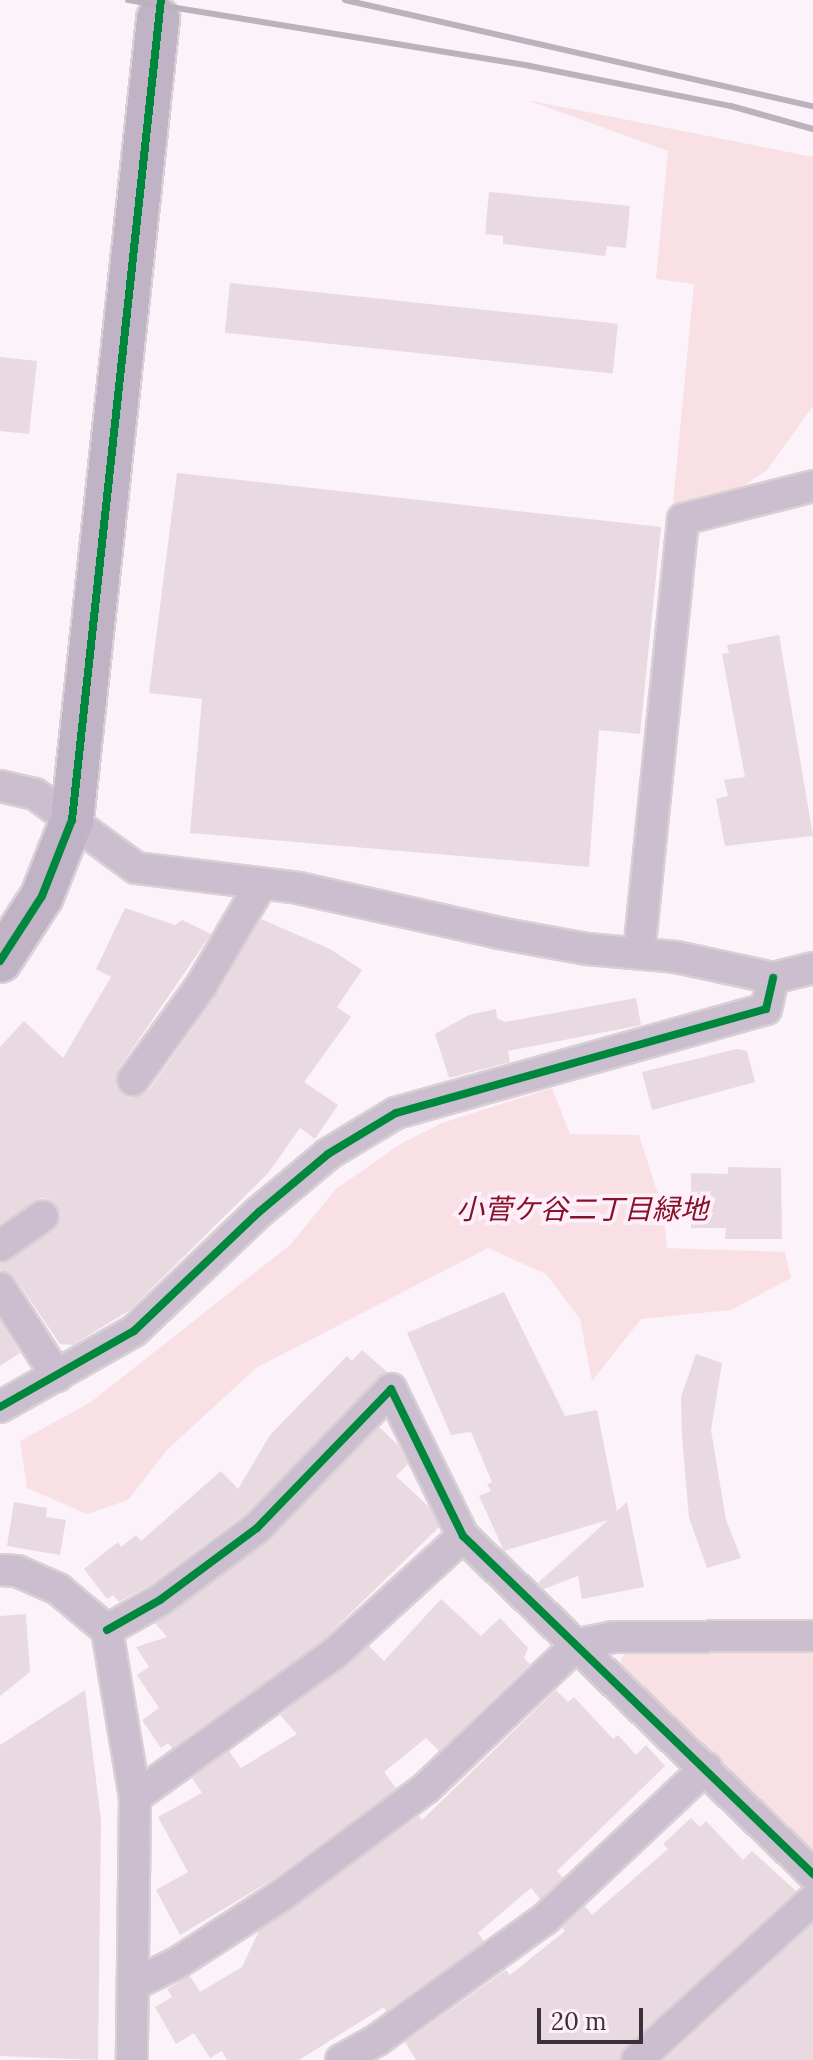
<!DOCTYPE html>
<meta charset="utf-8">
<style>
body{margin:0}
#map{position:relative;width:813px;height:2060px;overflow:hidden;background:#fcf2f9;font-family:Lora,"Noto Sans JP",serif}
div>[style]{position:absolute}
.green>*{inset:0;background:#f8e0e4}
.building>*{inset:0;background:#e9dae1;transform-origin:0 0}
.roads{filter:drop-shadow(2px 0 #d8d0d5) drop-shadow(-2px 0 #d8d0d5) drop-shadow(0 2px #d8d0d5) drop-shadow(0 -2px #d8d0d5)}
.street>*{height:30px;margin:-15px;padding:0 15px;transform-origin:15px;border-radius:15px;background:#cbbece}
.secondary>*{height:42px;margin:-21px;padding:0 21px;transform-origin:21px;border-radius:21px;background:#c1b3c6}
.rail>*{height:6px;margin:-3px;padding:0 3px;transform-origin:3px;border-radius:3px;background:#bcb2bd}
.cycleway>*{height:8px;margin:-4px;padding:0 4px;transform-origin:4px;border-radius:4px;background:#00873e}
span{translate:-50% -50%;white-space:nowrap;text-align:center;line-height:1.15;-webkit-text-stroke:8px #ffeffa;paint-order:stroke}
.park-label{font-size:28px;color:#861228;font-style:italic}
.scale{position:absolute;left:537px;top:2008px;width:106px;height:36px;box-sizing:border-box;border:4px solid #3b3138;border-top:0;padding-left:10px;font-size:24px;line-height:28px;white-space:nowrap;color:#3b3138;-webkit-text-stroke:6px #ffeffa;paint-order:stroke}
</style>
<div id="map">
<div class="green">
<i style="clip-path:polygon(527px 100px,813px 157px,813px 406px,767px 470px,728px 496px,673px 503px,694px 284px,656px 279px,668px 151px)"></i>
<i style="clip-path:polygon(552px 1088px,570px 1134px,639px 1135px,663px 1210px,667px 1248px,785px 1252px,791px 1278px,731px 1310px,641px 1319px,592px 1381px,580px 1319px,546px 1274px,488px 1248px,256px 1368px,167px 1450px,128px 1500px,87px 1514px,27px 1488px,20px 1441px,91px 1402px,290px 1245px,336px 1189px,402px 1143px,442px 1123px)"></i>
<i style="clip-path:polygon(631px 1645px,813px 1647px,813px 1849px,622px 1670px,621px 1659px)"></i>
</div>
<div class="building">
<i style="clip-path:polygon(489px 192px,630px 206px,626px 248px,607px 246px,605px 256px,503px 244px,503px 236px,485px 234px)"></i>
<i style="left:230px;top:283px;width:390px;height:50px;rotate:6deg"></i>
<i style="clip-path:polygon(0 357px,37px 361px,29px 434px,0 431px)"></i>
<i style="clip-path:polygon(177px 473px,661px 527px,640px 734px,599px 730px,589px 867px,190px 833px,202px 699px,149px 693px)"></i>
<i style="clip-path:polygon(779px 635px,813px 836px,725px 846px,716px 799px,728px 796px,724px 780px,745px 777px,722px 654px,729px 653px,727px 645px)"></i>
<i style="clip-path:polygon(125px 908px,175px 925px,182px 920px,211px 934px,118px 1070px,116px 1087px,130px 1098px,148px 1091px,216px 996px,261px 919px,330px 949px,362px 970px,337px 1007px,351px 1017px,304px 1082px,338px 1105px,315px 1139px,300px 1128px,269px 1172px,130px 1310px,73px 1345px,60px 1344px,15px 1278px,0 1270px,0 1264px,54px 1230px,61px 1215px,51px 1200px,41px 1198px,0 1224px,0 1047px,24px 1021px,63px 1058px,111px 977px,96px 969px)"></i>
<i style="clip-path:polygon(636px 998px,641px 1025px,508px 1051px,510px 1062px,449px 1078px,435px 1034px,469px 1015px,496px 1009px,497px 1018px,505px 1022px)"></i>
<i style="clip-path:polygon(737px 1049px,747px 1051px,755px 1082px,652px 1110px,642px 1072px)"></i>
<i style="clip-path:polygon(728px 1167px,781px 1168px,782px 1239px,725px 1239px,726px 1228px,691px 1228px,691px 1173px,728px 1174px)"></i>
<i style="clip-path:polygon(504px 1292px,565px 1416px,597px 1410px,617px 1511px,627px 1502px,644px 1587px,582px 1599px,578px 1576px,544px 1589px,538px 1583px,608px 1520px,504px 1551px,479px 1496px,491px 1491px,487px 1484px,492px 1482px,471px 1432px,451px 1435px,407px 1333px)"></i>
<i style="clip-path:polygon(0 1321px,20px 1353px,0 1366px)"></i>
<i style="clip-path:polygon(362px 1350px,387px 1372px,245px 1514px,150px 1585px,119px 1602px,113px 1595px,107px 1599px,84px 1569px,118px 1542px,121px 1547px,136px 1535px,141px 1541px,221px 1471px,238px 1489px,270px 1435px,347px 1356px,352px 1361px)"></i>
<i style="clip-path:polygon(696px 1354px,722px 1363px,711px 1430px,726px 1520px,741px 1558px,707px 1568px,689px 1518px,682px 1436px,681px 1397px)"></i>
<i style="clip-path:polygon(379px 1427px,399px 1446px,408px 1464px,396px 1476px,429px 1507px,439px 1527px,324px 1639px,172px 1748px,168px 1743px,161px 1748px,142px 1720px,159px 1708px,137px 1675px,149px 1667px,136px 1647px,167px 1637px,155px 1623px,268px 1542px)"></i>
<i style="clip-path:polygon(14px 1502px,47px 1508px,46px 1517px,66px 1520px,60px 1555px,7px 1546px)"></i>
<i style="clip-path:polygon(441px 1599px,481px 1636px,500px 1618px,528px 1648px,524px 1658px,530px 1664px,439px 1751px,426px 1738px,384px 1772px,396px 1788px,272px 1880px,180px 1935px,156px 1890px,188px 1872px,158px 1817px,202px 1793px,192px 1778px,229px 1751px,241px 1768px,297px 1734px,280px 1715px,369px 1646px,384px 1661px)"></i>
<i style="clip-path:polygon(26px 1614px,30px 1672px,0 1696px,0 1616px)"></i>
<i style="clip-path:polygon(85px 1690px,101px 1821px,98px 2060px,0 2056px,0 1745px)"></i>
<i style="clip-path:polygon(556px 1690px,568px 1702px,574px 1697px,613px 1739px,618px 1735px,636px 1755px,646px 1745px,665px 1766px,557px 1871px,563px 1878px,540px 1899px,531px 1888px,478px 1933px,484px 1941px,386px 2011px,384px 2007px,299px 2060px,227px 2060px,222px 2051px,210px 2058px,194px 2033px,176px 2044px,155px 2007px,172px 1997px,167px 1989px,190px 1976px,200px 1992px,242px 1967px,259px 1931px,419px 1816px,422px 1820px)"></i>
<i style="clip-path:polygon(691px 1818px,700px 1827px,706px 1821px,743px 1860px,752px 1851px,796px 1891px,625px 2047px,620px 2060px,416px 2060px,405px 2042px,506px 1970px,510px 1975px,565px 1931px,562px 1928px,585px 1906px,592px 1915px,668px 1849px,663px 1844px)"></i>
<i style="clip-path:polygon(813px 1924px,813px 2060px,664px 2060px)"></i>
</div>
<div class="roads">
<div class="street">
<i style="left:0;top:786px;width:36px;rotate:13deg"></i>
<i style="left:35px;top:794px;width:125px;rotate:36.2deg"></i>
<i style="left:136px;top:868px;width:163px;rotate:7deg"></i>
<i style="left:298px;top:888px;width:206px;rotate:12.6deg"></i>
<i style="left:499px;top:933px;width:89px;rotate:10.3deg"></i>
<i style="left:587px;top:949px;width:89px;rotate:5.1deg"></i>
<i style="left:676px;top:957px;width:99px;rotate:12.2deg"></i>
<i style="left:773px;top:978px;width:41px;rotate:-14deg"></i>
<i style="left:639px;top:953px;width:436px;rotate:-84.2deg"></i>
<i style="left:683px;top:519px;width:134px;rotate:-14.2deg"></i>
<i style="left:133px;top:1080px;width:116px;rotate:-54.1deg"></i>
<i style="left:201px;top:986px;width:118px;rotate:-59.5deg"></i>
<i style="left:0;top:1246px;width:52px;rotate:-34.9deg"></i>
<i style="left:0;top:1288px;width:105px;rotate:57.1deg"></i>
<i style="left:0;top:1407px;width:154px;rotate:-29.6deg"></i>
<i style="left:134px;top:1331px;width:173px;rotate:-43.6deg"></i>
<i style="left:259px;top:1212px;width:90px;rotate:-40deg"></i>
<i style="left:328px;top:1154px;width:79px;rotate:-31.1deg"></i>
<i style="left:396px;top:1113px;width:384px;rotate:-15.7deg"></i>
<i style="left:766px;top:1009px;width:32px;rotate:-77deg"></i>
<i style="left:0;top:1570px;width:17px;rotate:3deg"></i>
<i style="left:17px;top:1571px;width:45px;rotate:23.7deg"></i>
<i style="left:58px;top:1589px;width:64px;rotate:39.9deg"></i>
<i style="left:107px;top:1630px;width:169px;rotate:80.5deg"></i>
<i style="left:135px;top:1797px;width:263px;rotate:90.7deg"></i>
<i style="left:107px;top:1630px;width:61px;rotate:-29.5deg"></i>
<i style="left:160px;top:1600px;width:121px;rotate:-36.6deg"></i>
<i style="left:257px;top:1528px;width:193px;rotate:-46deg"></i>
<i style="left:391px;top:1389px;width:164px;rotate:63.9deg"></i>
<i style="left:463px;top:1536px;width:487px;rotate:44deg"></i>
<i style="left:135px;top:1797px;width:246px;rotate:-35.8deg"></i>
<i style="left:335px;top:1653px;width:173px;rotate:-42.4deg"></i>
<i style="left:134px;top:1984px;width:48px;rotate:-26deg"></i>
<i style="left:177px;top:1963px;width:125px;rotate:-32.9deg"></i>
<i style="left:282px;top:1895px;width:179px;rotate:-36.6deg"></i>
<i style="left:426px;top:1788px;width:209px;rotate:-43.5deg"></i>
<i style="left:578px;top:1644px;width:36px;rotate:-11deg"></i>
<i style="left:613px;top:1637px;width:200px;rotate:-0.3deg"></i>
<i style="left:341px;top:2060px;width:41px;rotate:-29.1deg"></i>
<i style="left:377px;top:2040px;width:207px;rotate:-35.8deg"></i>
<i style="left:545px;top:1919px;width:221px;rotate:-43.2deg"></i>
<i style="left:637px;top:2060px;width:238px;rotate:-42.3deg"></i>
</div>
<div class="secondary">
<i style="left:0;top:961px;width:77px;rotate:-57.1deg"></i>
<i style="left:42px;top:896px;width:82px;rotate:-68.5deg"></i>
<i style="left:72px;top:820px;width:806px;rotate:-83.87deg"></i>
</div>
</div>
<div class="rail">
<i style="left:128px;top:0;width:407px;rotate:9.3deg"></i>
<i style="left:530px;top:66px;width:205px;rotate:11.3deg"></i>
<i style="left:731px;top:106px;width:85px;rotate:15.7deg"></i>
<i style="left:345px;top:0;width:480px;rotate:12.8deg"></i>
</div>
<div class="cycleway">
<i style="left:0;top:961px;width:77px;rotate:-57.1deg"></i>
<i style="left:42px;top:896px;width:82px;rotate:-68.5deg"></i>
<i style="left:72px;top:820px;width:825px;rotate:-83.81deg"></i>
<i style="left:0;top:1407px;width:154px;rotate:-29.6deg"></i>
<i style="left:134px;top:1331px;width:173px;rotate:-43.6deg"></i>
<i style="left:259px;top:1212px;width:90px;rotate:-40deg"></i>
<i style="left:328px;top:1154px;width:79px;rotate:-31.1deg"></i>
<i style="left:396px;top:1113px;width:384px;rotate:-15.7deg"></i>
<i style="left:766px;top:1009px;width:32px;rotate:-77deg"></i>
<i style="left:107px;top:1630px;width:61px;rotate:-29.5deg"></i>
<i style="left:160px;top:1600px;width:121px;rotate:-36.6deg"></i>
<i style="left:257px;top:1528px;width:193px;rotate:-46deg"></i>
<i style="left:391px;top:1389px;width:164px;rotate:63.9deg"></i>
<i style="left:463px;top:1536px;width:487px;rotate:44deg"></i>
</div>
<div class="park-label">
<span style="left:582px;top:1209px">小菅ケ谷二丁目緑地</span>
</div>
<div class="scale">20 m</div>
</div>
